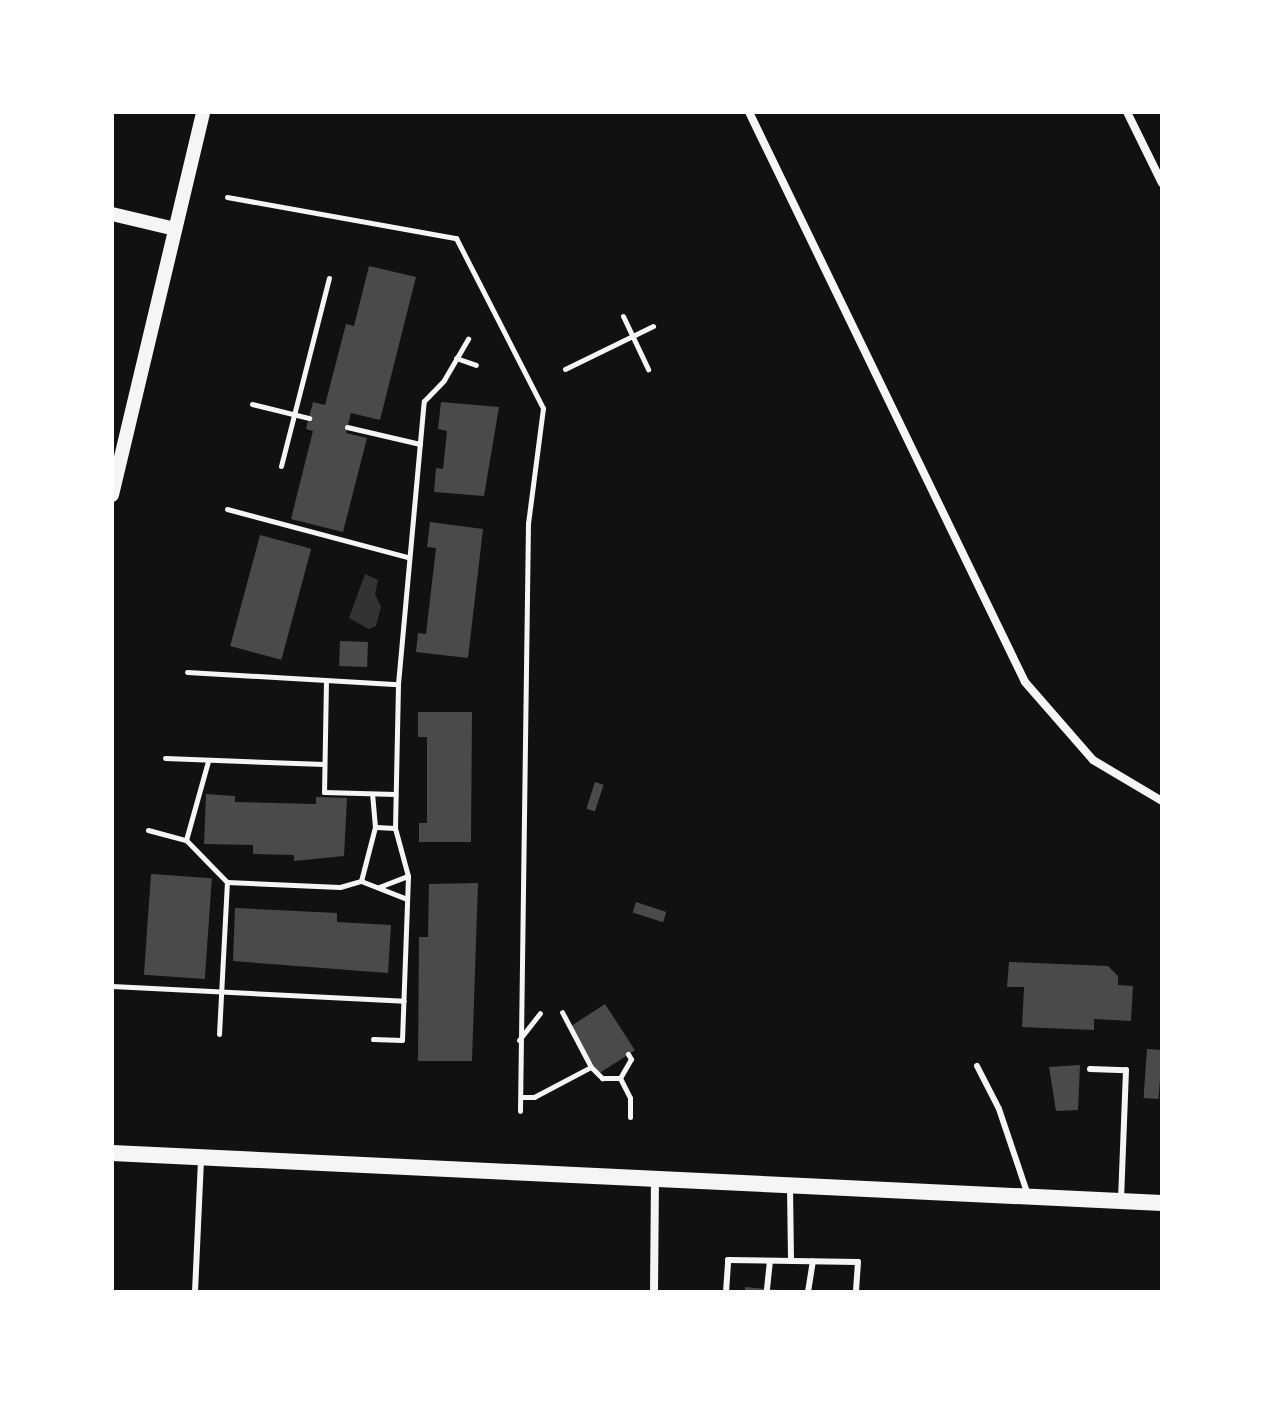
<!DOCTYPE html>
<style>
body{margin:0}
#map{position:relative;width:1274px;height:1404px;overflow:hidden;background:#111;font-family:Overpass,sans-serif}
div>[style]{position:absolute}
.water>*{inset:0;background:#333}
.building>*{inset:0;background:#4a4a4a;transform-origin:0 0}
.path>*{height:5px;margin:-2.5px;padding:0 2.5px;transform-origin:2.5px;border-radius:2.5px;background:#f5f5f5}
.service>*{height:6px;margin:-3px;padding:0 3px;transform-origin:3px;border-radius:3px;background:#f5f5f5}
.minor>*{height:8px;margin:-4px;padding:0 4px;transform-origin:4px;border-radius:4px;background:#f5f5f5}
.tertiary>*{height:14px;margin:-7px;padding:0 7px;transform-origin:7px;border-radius:7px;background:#f5f5f5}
.secondary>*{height:16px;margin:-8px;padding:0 8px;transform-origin:8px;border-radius:8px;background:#f5f5f5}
span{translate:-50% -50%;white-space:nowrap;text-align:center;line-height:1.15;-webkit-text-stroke:6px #fff;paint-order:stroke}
.frame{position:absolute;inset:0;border:114px solid #fff;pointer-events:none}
</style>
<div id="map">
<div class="water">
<i style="clip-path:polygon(365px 574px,378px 580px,375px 594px,381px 607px,376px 626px,369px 629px,349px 618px)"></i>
</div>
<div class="building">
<i style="clip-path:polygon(369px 266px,416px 277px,380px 420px,351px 413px,346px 433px,367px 438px,343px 532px,291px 519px,313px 431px,306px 429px,313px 402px,325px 405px,346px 324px,354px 326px)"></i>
<i style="clip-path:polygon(441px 402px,499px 407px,484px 496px,434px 492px,436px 468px,443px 469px,447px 431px,438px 429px)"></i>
<i style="clip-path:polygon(430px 522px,483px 529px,468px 658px,416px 652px,418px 633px,426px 634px,436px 548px,427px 547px)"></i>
<i style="left:260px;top:535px;width:53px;height:115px;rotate:15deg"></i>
<i style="left:340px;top:641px;width:28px;height:25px;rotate:2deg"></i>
<i style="clip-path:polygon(418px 712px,472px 712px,471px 842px,419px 842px,419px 823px,427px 823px,427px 737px,418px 737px)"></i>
<i style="left:595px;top:782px;width:9px;height:28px;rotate:18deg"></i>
<i style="clip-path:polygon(206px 794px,235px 796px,235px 802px,316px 804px,316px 797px,347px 798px,344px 856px,294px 861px,294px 855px,253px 854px,253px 845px,204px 844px)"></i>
<i style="left:151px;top:874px;width:61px;height:101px;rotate:4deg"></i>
<i style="clip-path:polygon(478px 883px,472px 1061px,418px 1061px,419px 937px,428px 937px,429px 884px)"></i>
<i style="left:636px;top:902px;width:32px;height:11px;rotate:18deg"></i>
<i style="clip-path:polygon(235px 908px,337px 913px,337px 922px,391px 925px,388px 973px,233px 961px)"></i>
<i style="clip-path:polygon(1009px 962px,1108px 966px,1118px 976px,1118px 985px,1133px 986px,1131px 1021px,1094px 1019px,1094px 1030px,1022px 1027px,1024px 987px,1007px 987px)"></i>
<i style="left:605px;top:1004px;width:55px;height:43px;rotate:57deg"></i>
<i style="left:1147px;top:1049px;width:15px;height:49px;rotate:4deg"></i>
<i style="clip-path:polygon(1080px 1065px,1078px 1110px,1056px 1111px,1049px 1067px)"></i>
<i style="clip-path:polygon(745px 1287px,779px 1290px,779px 1292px,745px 1292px)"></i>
</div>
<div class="path">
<i style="left:227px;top:197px;width:233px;rotate:10.2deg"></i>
<i style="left:456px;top:238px;width:191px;rotate:62.9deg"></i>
<i style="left:543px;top:408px;width:116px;rotate:97.4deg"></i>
<i style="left:528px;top:523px;width:588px;rotate:90.78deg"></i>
<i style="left:623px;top:316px;width:59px;rotate:64.7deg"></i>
<i style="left:456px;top:358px;width:21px;rotate:19deg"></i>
<i style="left:565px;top:369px;width:98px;rotate:-26deg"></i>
<i style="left:252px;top:404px;width:59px;rotate:13.8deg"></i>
<i style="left:347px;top:427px;width:75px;rotate:13.1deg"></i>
<i style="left:281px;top:466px;width:194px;rotate:-75.7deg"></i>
<i style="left:227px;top:509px;width:186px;rotate:14.9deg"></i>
<i style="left:187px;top:672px;width:211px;rotate:3.3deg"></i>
<i style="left:326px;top:680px;width:112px;rotate:91deg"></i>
<i style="left:324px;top:792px;width:71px;rotate:1.6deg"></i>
<i style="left:165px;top:758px;width:159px;rotate:2.2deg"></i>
<i style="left:376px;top:827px;width:19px;rotate:3deg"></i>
<i style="left:148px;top:830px;width:39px;rotate:15deg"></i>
<i style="left:186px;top:840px;width:59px;rotate:45.7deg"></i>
<i style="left:186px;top:840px;width:82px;rotate:-74.4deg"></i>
<i style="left:361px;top:881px;width:56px;rotate:-75.5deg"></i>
<i style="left:375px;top:827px;width:32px;rotate:-95deg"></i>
<i style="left:379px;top:887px;width:31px;rotate:-21deg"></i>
<i style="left:112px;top:986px;width:292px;rotate:2.9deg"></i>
<i style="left:219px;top:1034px;width:152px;rotate:-87deg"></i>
<i style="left:227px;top:882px;width:113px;rotate:2.5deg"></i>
<i style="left:340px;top:887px;width:22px;rotate:-16deg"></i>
<i style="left:361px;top:881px;width:49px;rotate:21.4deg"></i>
<i style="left:373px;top:1039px;width:29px;rotate:2deg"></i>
<i style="left:402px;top:1040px;width:164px;rotate:-87.9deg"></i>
<i style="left:408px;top:876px;width:50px;rotate:-105.2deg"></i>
<i style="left:395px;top:828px;width:144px;rotate:-88.8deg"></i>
<i style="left:398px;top:684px;width:284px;rotate:-84.8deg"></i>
<i style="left:424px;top:401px;width:29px;rotate:-46deg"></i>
<i style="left:444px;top:380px;width:48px;rotate:-59.7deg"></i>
<i style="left:519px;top:1040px;width:34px;rotate:-52deg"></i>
<i style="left:591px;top:1067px;width:16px;rotate:45deg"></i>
<i style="left:602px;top:1078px;width:18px"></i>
<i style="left:620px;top:1078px;width:22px;rotate:-60deg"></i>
<i style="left:631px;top:1059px;width:6px;rotate:-121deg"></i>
<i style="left:620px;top:1078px;width:22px;rotate:63deg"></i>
<i style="left:630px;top:1098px;width:19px;rotate:90deg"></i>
<i style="left:521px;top:1097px;width:13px"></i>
<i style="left:534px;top:1097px;width:64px;rotate:-27.8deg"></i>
<i style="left:591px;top:1067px;width:62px;rotate:-117.8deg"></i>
</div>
<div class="service">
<i style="left:977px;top:1066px;width:48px;rotate:62.9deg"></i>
<i style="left:999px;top:1109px;width:91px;rotate:71.4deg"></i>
<i style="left:1090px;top:1069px;width:36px;rotate:2deg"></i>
<i style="left:1126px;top:1070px;width:130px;rotate:92.2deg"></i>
<i style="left:790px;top:1188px;width:73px;rotate:89.2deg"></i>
<i style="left:767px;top:1289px;width:28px;rotate:-84deg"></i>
<i style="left:195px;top:1292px;width:133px;rotate:-87.4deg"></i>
<i style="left:726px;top:1292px;width:32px;rotate:-86deg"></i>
<i style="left:728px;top:1260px;width:130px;rotate:0.9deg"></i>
<i style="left:858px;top:1262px;width:30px;rotate:94deg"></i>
<i style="left:808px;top:1292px;width:31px;rotate:-81deg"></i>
</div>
<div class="minor">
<i style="left:749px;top:112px;width:633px;rotate:64.16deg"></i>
<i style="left:1025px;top:682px;width:103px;rotate:48.9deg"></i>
<i style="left:1093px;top:760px;width:80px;rotate:30.7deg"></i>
<i style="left:1127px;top:112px;width:79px;rotate:63.8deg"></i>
<i style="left:654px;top:1292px;width:109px;rotate:-89.5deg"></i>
</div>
<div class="tertiary">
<i style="left:112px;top:214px;width:65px;rotate:13.4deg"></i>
<i style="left:112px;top:495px;width:394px;rotate:-76.6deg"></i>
</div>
<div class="secondary">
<i style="left:112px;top:1153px;width:1051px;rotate:2.73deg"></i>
</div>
<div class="frame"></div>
</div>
